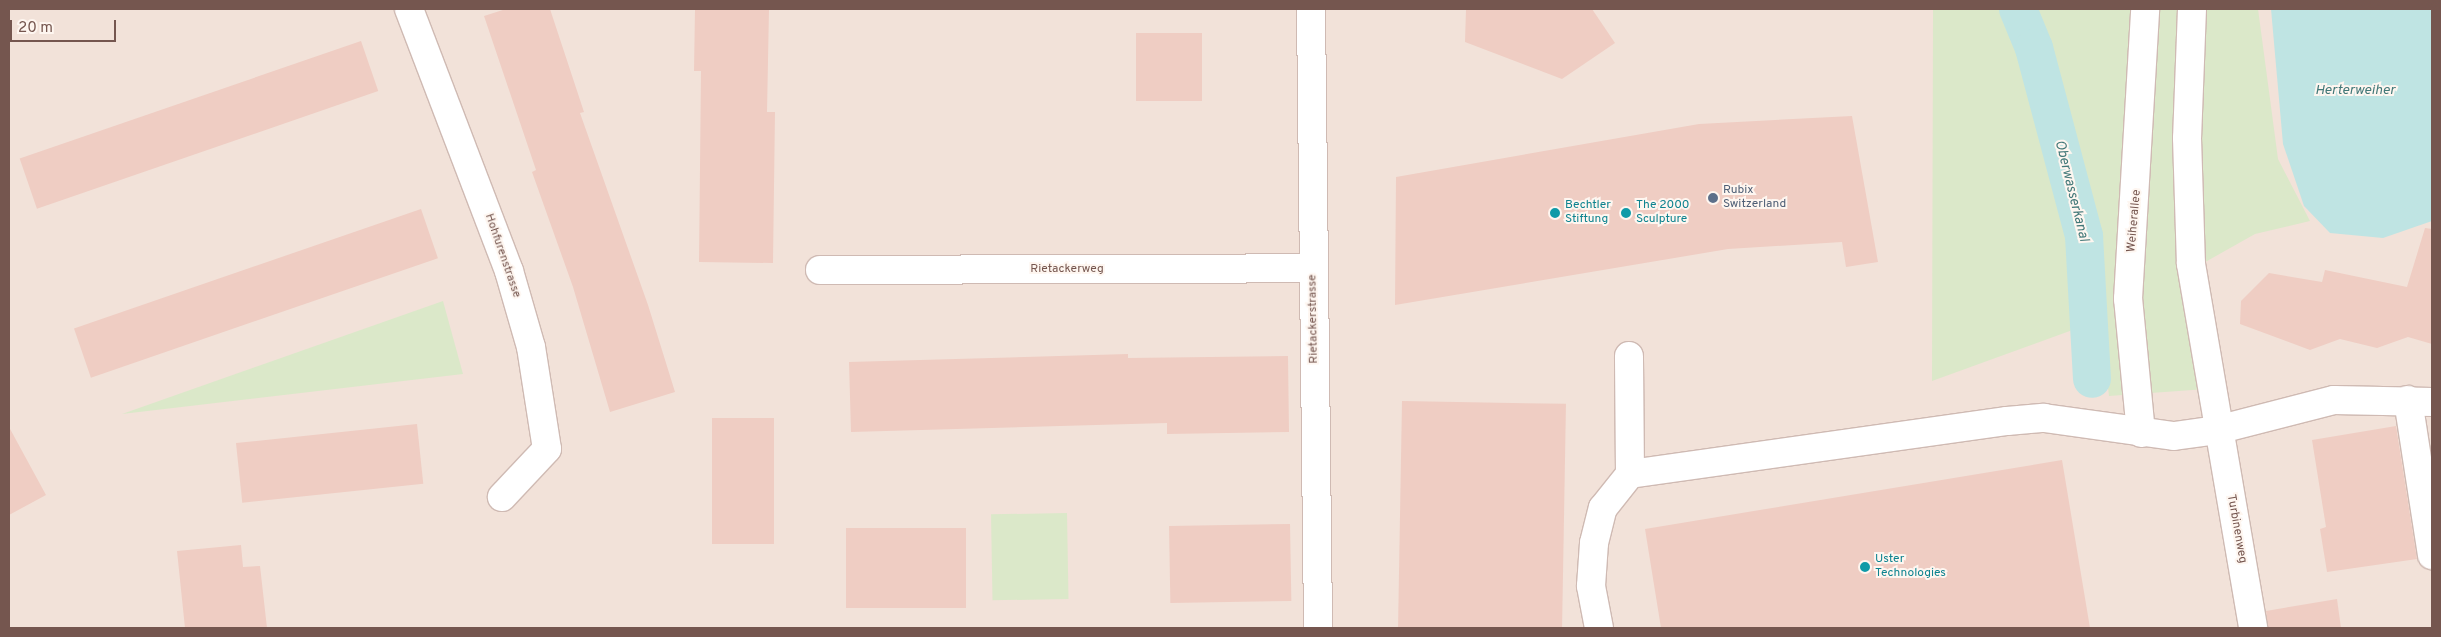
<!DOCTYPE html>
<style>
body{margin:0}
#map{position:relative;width:2441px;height:637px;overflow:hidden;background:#fbf2ea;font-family:Overpass,sans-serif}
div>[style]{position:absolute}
.residential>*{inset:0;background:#f2e2d9;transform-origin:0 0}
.green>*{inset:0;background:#dbe8c9;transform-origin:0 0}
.water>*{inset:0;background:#bfe4e3}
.canal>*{height:38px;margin:-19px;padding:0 19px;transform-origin:19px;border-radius:19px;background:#bfe4e3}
.building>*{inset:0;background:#efcdc3;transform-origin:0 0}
.roads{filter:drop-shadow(1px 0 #cfbab3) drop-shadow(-1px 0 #cfbab3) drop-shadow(0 1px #cfbab3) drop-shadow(0 -1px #cfbab3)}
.minor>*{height:28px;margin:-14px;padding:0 14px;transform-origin:14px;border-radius:14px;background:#fff}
.dots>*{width:14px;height:14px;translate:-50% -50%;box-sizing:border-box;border:2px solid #fef6f0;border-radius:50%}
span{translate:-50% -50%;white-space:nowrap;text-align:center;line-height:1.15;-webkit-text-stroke:4px #fef6f0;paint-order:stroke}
.service-label{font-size:12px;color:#4e5e75}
.left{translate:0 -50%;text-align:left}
.culture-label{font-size:12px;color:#0d838f}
.street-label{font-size:12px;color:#75564f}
.water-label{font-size:14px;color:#427878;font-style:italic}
.frame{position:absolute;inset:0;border:10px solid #75564f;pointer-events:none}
.scale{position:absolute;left:10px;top:20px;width:106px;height:22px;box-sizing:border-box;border:2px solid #75564f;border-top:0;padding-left:6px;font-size:15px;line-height:18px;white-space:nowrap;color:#75564f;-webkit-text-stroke:4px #fef6f0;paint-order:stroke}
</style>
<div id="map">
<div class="residential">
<i style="left:9px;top:9px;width:2423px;height:619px"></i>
</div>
<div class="green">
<i style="clip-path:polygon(1933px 9px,2258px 9px,2278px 159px,2310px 221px,2255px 234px,2200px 265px,2220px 388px,2109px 396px,2100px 320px,1932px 381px)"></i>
<i style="clip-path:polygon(443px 301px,463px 374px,122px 414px)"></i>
<i style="left:1067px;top:513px;width:86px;height:76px;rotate:89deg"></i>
</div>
<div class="water">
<i style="clip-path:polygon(2271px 9px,2432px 9px,2432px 221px,2383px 238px,2330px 233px,2304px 206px,2283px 144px)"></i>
</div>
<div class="canal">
<i style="left:2018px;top:9px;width:42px;rotate:67.7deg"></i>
<i style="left:2034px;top:48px;width:195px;rotate:75.1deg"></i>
<i style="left:2084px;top:236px;width:143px;rotate:86.8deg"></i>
</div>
<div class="building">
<i style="clip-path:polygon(506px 9px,550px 9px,584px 112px,580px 113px,648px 305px,675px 392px,610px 412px,573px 287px,532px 172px,536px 170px,484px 16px)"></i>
<i style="clip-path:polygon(695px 9px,769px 9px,767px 112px,775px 112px,773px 263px,699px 262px,701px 71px,694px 71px)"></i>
<i style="clip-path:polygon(1466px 9px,1592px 9px,1615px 43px,1562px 79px,1465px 42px)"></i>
<i style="left:1136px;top:33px;width:66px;height:68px"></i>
<i style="left:361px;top:41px;width:53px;height:361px;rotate:71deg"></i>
<i style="clip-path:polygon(1852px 116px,1878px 262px,1846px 267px,1842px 242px,1728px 249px,1395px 305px,1396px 177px,1699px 124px)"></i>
<i style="left:421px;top:209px;width:52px;height:367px;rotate:71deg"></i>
<i style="clip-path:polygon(2425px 228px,2432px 229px,2432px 344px,2408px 337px,2377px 348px,2340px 339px,2310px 350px,2240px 324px,2241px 301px,2269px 273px,2322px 282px,2325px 270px,2407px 287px)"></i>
<i style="clip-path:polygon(1128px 354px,1128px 358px,1288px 356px,1289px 432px,1167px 434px,1167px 423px,851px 432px,849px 362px)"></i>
<i style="left:1402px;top:401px;width:164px;height:227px;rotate:1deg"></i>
<i style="left:774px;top:418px;width:126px;height:62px;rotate:90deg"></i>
<i style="left:417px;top:424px;width:60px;height:182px;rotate:84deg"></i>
<i style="clip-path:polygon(2396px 426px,2417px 559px,2327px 572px,2320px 529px,2326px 527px,2312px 440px)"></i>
<i style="clip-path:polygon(9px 427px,46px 495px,9px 515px)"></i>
<i style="clip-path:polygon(2062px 460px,2090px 628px,1661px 628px,1645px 529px)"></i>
<i style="left:1290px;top:524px;width:77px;height:121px;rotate:89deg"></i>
<i style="left:966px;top:528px;width:80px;height:120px;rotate:90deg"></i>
<i style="clip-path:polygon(241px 545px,243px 567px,260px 566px,267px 628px,185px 628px,177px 551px)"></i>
<i style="clip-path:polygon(2337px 599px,2341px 628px,2268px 628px,2266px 611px)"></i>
</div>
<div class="roads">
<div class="minor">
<i style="left:409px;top:9px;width:280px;rotate:69.1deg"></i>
<i style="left:509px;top:271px;width:79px;rotate:73.9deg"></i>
<i style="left:531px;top:347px;width:103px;rotate:81.1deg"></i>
<i style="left:547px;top:449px;width:66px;rotate:133.2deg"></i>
<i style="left:1311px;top:9px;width:619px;rotate:89.35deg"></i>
<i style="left:2192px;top:9px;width:129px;rotate:92.2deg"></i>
<i style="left:2187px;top:138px;width:126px;rotate:88.2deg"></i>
<i style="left:2191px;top:264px;width:369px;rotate:80.3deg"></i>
<i style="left:820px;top:270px;width:494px;rotate:-0.2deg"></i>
<i style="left:2408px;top:400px;width:157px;rotate:81.2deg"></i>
<i style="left:2141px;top:433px;width:135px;rotate:-95.5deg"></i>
<i style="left:2128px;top:299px;width:290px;rotate:-86.6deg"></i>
<i style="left:1630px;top:474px;width:381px;rotate:-8deg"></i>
<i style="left:2007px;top:421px;width:37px;rotate:-5deg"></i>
<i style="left:2044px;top:418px;width:131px;rotate:7.9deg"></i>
<i style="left:2174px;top:436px;width:43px;rotate:-7.9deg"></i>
<i style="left:2217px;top:430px;width:121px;rotate:-14.4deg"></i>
<i style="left:2334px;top:400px;width:98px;rotate:1.2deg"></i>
<i style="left:1599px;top:628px;width:43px;rotate:-100.8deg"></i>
<i style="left:1591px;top:586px;width:43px;rotate:-86deg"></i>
<i style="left:1594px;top:543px;width:36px;rotate:-76deg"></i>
<i style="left:1603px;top:508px;width:43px;rotate:-51.5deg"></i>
<i style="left:1630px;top:474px;width:118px;rotate:-90.5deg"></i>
</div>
</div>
<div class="dots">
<i style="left:1713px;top:198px;background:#5c6f8a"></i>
<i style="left:1555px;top:213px;background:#0f9aa8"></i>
<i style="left:1626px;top:213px;background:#0f9aa8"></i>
<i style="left:1865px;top:567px;background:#0f9aa8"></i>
</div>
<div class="service-label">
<span class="left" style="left:1723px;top:198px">Rubix<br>Switzerland</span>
</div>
<div class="culture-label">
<span class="left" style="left:1565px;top:213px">Bechtler<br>Stiftung</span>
<span class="left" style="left:1636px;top:213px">The 2000<br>Sculpture</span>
<span class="left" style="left:1875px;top:567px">Uster<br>Technologies</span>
</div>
<div class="street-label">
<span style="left:2135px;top:221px;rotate:-85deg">Weiherallee</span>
<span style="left:502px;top:256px;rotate:71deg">Hohfurenstrasse</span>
<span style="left:1067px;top:270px">Rietackerweg</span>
<span style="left:1314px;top:319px;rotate:-91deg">Rietackerstrasse</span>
<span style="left:2236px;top:529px;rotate:80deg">Turbinenweg</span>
</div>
<div class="water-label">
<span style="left:2355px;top:91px">Herterweiher</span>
<span style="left:2071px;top:191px;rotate:76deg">Oberwasserkanal</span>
</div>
<div class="frame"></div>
<div class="scale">20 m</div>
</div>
